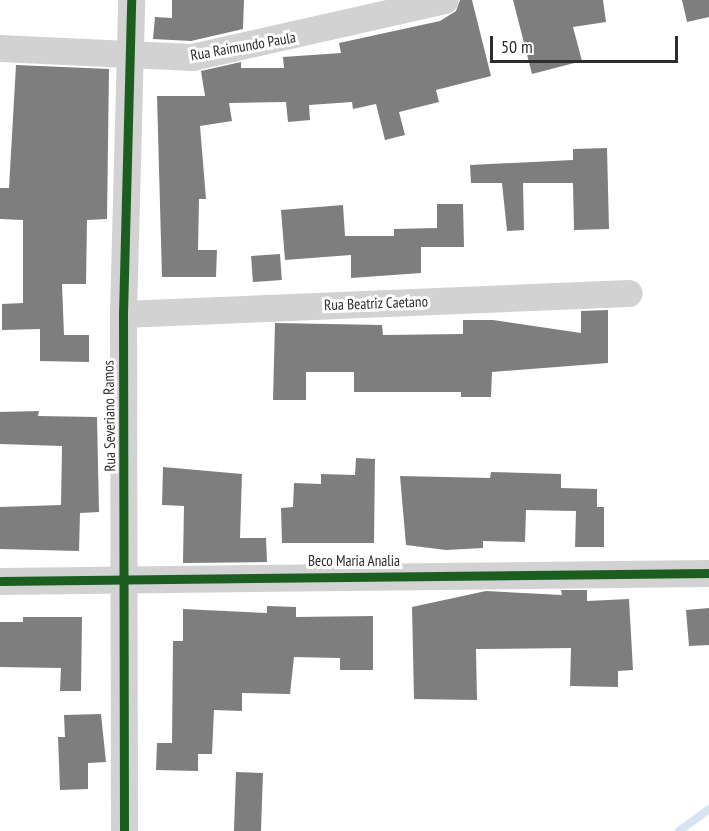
<!DOCTYPE html>
<style>
body{margin:0}
#map{position:relative;width:709px;height:831px;overflow:hidden;background:#fff;font-family:"PT Sans Narrow",sans-serif}
div>[style]{position:absolute}
.stream>*{height:8px;margin:-4px;padding:0 4px;transform-origin:4px;border-radius:4px;background:#d6e4f2}
.building>*{inset:0;background:#7e7e7e;transform-origin:0 0}
.minor>*{height:27px;margin:-13.5px;padding:0 13.5px;transform-origin:13.5px;border-radius:13.5px;background:#d2d2d2}
.cycleway>*{height:9px;margin:-4.5px;padding:0 4.5px;transform-origin:4.5px;border-radius:4.5px;background:#1b5e20}
span{translate:-50% -50%;white-space:nowrap;text-align:center;line-height:1.15;-webkit-text-stroke:6px #fff;paint-order:stroke}
.street-label{font-size:15px;color:#2d2d2d}
.scale{position:absolute;left:490px;top:36px;width:188px;height:27px;box-sizing:border-box;border:3px solid #2d2d2d;border-top:0;padding-left:8px;font-size:18px;line-height:21px;white-space:nowrap;color:#2d2d2d;-webkit-text-stroke:4px #fff;paint-order:stroke}
</style>
<div id="map">
<div class="stream">
<i style="left:679px;top:831px;width:37px;rotate:-36deg"></i>
</div>
<div class="building">
<i style="clip-path:polygon(172px 0,244px 0,243px 29px,191px 41px,153px 39px,155px 17px,172px 18px)"></i>
<i style="clip-path:polygon(460px 0,472px 0,491px 76px,436px 90px,439px 102px,399px 112px,405px 135px,385px 140px,376px 104px,353px 109px,352px 102px,309px 105px,310px 120px,288px 122px,286px 102px,229px 103px,232px 121px,200px 126px,206px 199px,199px 199px,198px 250px,217px 250px,216px 277px,162px 277px,157px 96px,205px 96px,201px 71px,241px 62px,241px 68px,284px 68px,283px 57px,341px 53px,339px 43px,440px 21px,456px 11px)"></i>
<i style="clip-path:polygon(513px 0,603px 0,606px 22px,573px 27px,582px 61px,532px 74px)"></i>
<i style="clip-path:polygon(682px 0,709px 0,709px 17px,687px 22px)"></i>
<i style="clip-path:polygon(16px 65px,109px 69px,107px 219px,87px 220px,86px 284px,62px 284px,64px 335px,89px 335px,89px 362px,40px 361px,40px 329px,2px 330px,2px 304px,23px 303px,23px 220px,0 219px,0 188px,9px 188px)"></i>
<i style="clip-path:polygon(607px 148px,609px 229px,574px 230px,573px 183px,523px 183px,524px 230px,507px 231px,502px 183px,471px 183px,470px 165px,573px 160px,573px 149px)"></i>
<i style="clip-path:polygon(437px 204px,463px 204px,464px 247px,421px 247px,421px 273px,351px 278px,351px 255px,285px 260px,281px 210px,343px 205px,345px 236px,394px 236px,394px 229px,437px 228px)"></i>
<i style="left:280px;top:254px;width:26px;height:29px;rotate:86deg"></i>
<i style="clip-path:polygon(608px 310px,608px 363px,492px 372px,491px 397px,461px 397px,461px 392px,354px 392px,354px 372px,306px 372px,306px 400px,273px 400px,275px 323px,382px 325px,383px 335px,463px 334px,463px 320px,493px 320px,581px 333px,581px 311px)"></i>
<i style="clip-path:polygon(39px 411px,38px 416px,97px 417px,99px 512px,80px 513px,79px 551px,0 549px,0 507px,61px 505px,62px 446px,0 444px,0 412px)"></i>
<i style="clip-path:polygon(356px 458px,375px 459px,374px 543px,282px 543px,281px 508px,293px 507px,294px 483px,321px 484px,321px 474px,355px 475px)"></i>
<i style="clip-path:polygon(163px 467px,242px 474px,240px 538px,266px 538px,267px 562px,183px 563px,184px 506px,162px 505px)"></i>
<i style="clip-path:polygon(491px 472px,561px 474px,561px 488px,597px 489px,597px 507px,604px 507px,604px 547px,575px 547px,576px 511px,526px 510px,525px 542px,483px 541px,483px 548px,446px 550px,406px 545px,400px 476px,490px 478px)"></i>
<i style="clip-path:polygon(561px 590px,587px 590px,587px 601px,629px 599px,633px 670px,618px 671px,618px 687px,570px 686px,571px 648px,476px 649px,477px 700px,414px 699px,412px 607px,486px 591px,562px 595px)"></i>
<i style="clip-path:polygon(267px 606px,296px 607px,296px 617px,373px 616px,373px 670px,340px 670px,340px 658px,294px 657px,290px 694px,242px 693px,242px 711px,214px 710px,212px 754px,198px 754px,198px 771px,156px 770px,157px 743px,172px 743px,173px 641px,183px 641px,183px 609px,267px 613px)"></i>
<i style="clip-path:polygon(709px 608px,709px 645px,689px 646px,686px 610px)"></i>
<i style="clip-path:polygon(23px 617px,82px 617px,81px 691px,60px 691px,61px 668px,0 667px,0 622px,23px 622px)"></i>
<i style="clip-path:polygon(101px 714px,106px 762px,88px 763px,88px 789px,60px 790px,58px 737px,65px 737px,64px 715px)"></i>
<i style="left:236px;top:772px;width:27px;height:59px;rotate:2deg"></i>
</div>
<div class="minor">
<i style="left:0;top:48px;width:192px;rotate:2.7deg"></i>
<i style="left:192px;top:57px;width:259px;rotate:-12.7deg"></i>
<i style="left:123px;top:314px;width:506px;rotate:-2.38deg"></i>
<i style="left:0;top:581px;width:709px;rotate:-0.65deg"></i>
<i style="left:124px;top:831px;width:517px;rotate:-90.11deg"></i>
<i style="left:123px;top:314px;width:314px;rotate:-88.5deg"></i>
</div>
<div class="cycleway">
<i style="left:0;top:581px;width:709px;rotate:-0.65deg"></i>
<i style="left:124px;top:831px;width:517px;rotate:-90.11deg"></i>
<i style="left:123px;top:314px;width:314px;rotate:-88.5deg"></i>
</div>
<div class="street-label">
<span style="left:243px;top:46px;rotate:-10deg">Rua Raimundo Paula</span>
<span style="left:376px;top:303px;rotate:-2deg">Rua Beatriz Caetano</span>
<span style="left:109px;top:416px;rotate:-91deg">Rua Severiano Ramos</span>
<span style="left:354px;top:561px">Beco Maria Analia</span>
</div>
<div class="scale">50 m</div>
</div>
